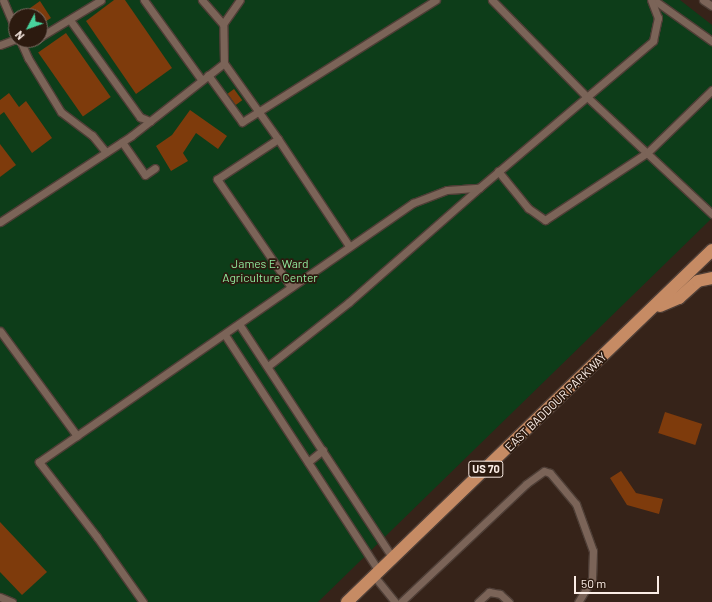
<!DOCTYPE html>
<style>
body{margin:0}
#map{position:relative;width:712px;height:602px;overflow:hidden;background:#362319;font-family:Barlow,sans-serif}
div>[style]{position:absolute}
.green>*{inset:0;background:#0d3d19}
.building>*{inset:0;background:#7e3b0c;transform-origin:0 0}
.roads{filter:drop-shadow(1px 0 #4e3e36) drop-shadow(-1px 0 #4e3e36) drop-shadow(0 1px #4e3e36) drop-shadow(0 -1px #4e3e36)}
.lane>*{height:7px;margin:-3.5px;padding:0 3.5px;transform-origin:3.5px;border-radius:3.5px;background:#7b6458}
.primary>*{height:12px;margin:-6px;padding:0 6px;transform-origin:6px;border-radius:6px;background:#c68b64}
span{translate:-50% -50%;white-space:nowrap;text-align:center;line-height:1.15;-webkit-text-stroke:3.5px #2c1a0f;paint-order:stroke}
.shield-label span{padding:1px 3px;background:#2c1a0f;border:1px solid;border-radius:3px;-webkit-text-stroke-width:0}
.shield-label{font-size:11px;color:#fbede6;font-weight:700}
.park-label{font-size:12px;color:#8fea9d}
.street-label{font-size:12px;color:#fbede6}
.north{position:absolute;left:8px;top:8px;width:40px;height:40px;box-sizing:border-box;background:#2c1a0f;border:1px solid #7f6e65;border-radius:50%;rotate:229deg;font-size:11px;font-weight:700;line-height:16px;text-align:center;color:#fbede6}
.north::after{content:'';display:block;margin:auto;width:14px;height:18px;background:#48d49d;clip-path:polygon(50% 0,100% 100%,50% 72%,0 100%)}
.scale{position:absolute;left:574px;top:576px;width:85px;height:18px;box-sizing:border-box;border:2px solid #fbede6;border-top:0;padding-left:5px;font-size:12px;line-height:14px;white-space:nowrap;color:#fbede6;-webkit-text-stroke:3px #2c1a0f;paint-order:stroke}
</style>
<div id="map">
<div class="green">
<i style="clip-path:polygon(evenodd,0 0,680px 0,712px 25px,712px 218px,318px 602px,0 602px,0 0,16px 16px,40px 16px,40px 40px,16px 40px,16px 16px)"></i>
</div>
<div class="building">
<i style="clip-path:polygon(114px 0,125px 0,172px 68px,136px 94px,86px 21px)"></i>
<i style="clip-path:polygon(40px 1px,51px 18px,40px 25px,40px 16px,19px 16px)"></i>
<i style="left:66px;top:33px;width:78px;height:34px;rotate:55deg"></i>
<i style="left:234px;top:89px;width:14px;height:8px;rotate:54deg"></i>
<i style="clip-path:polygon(9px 93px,19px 107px,26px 101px,52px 138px,32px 153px,4px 112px,0 115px,0 100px)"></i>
<i style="clip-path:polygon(190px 110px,227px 136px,218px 149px,196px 133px,183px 153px,188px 161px,171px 171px,156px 146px,172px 135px)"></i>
<i style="clip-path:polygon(0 144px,16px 165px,0 177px)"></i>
<i style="left:665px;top:412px;width:39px;height:22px;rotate:18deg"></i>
<i style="clip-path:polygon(621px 471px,636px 493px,663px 499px,659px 514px,627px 505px,610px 478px)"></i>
<i style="clip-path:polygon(0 522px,47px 572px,22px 595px,0 572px)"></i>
</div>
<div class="roads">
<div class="lane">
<i style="left:3px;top:0;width:33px;rotate:67deg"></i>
<i style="left:144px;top:0;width:97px;rotate:54.2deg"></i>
<i style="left:202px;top:0;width:32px;rotate:49deg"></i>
<i style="left:492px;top:0;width:134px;rotate:45.6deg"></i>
<i style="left:586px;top:96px;width:173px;rotate:43.1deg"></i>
<i style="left:654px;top:0;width:71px;rotate:35.3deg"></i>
<i style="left:703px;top:0;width:11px;rotate:34deg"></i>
<i style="left:70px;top:20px;width:120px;rotate:54.2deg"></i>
<i style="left:140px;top:117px;width:11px;rotate:22deg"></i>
<i style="left:40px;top:37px;width:71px;rotate:-31.2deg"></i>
<i style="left:20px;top:40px;width:20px;rotate:66deg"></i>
<i style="left:28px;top:58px;width:63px;rotate:58.6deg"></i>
<i style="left:61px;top:112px;width:39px;rotate:37deg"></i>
<i style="left:92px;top:135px;width:22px;rotate:51deg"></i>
<i style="left:22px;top:44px;width:13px;rotate:-18deg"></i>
<i style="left:0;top:45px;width:17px;rotate:-21deg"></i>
<i style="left:224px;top:63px;width:93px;rotate:54.6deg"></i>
<i style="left:278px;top:139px;width:73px;rotate:146.7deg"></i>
<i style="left:217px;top:179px;width:131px;rotate:55.6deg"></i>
<i style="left:208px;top:75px;width:58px;rotate:54.1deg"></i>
<i style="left:242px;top:122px;width:229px;rotate:-32.2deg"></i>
<i style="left:278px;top:139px;width:128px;rotate:56.4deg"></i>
<i style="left:122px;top:142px;width:40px;rotate:55.1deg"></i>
<i style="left:145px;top:175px;width:12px;rotate:-35deg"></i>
<i style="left:498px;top:171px;width:48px;rotate:51deg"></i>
<i style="left:528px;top:208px;width:21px;rotate:35deg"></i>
<i style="left:545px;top:220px;width:123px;rotate:-33.4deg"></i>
<i style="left:648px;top:152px;width:89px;rotate:-44.1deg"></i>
<i style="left:0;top:222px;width:157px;rotate:-33.3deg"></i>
<i style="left:131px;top:136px;width:118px;rotate:-38.1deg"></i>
<i style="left:224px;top:63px;width:39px;rotate:-91deg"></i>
<i style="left:223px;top:24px;width:29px;rotate:-55deg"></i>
<i style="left:239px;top:324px;width:280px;rotate:56.7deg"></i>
<i style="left:0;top:331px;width:130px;rotate:53.7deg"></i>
<i style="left:225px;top:335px;width:282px;rotate:56.9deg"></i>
<i style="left:268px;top:366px;width:103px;rotate:-38.3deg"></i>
<i style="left:349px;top:302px;width:173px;rotate:-41.2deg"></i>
<i style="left:308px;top:462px;width:19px;rotate:-39deg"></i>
<i style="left:374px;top:576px;width:33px;rotate:51deg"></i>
<i style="left:0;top:597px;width:13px;rotate:23deg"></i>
<i style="left:143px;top:602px;width:80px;rotate:-125.3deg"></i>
<i style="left:97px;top:537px;width:95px;rotate:-127.7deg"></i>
<i style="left:39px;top:462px;width:455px;rotate:-34.7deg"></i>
<i style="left:413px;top:203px;width:36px;rotate:-21deg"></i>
<i style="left:447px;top:190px;width:32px;rotate:-4deg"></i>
<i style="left:479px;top:188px;width:228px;rotate:-40.2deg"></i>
<i style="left:653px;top:41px;width:24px;rotate:-78deg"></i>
<i style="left:658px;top:18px;width:19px;rotate:-111deg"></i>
<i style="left:401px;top:602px;width:172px;rotate:-43.3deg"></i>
<i style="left:526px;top:484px;width:22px;rotate:-36deg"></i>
<i style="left:544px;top:471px;width:6px;rotate:18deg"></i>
<i style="left:550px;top:473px;width:40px;rotate:50deg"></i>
<i style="left:576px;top:504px;width:50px;rotate:70.1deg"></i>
<i style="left:593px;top:551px;width:28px;rotate:92deg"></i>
<i style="left:592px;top:579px;width:27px;rotate:121deg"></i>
<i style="left:478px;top:602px;width:15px;rotate:-42deg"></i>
<i style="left:489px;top:592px;width:11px;rotate:10deg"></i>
<i style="left:500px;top:594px;width:12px;rotate:42deg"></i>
</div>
<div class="primary">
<i style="left:660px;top:306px;width:21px;rotate:-23deg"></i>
<i style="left:679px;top:298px;width:25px;rotate:-42deg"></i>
<i style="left:698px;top:281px;width:14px;rotate:-12deg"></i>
<i style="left:347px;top:602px;width:507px;rotate:-43.96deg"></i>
</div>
</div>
<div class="shield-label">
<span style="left:486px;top:469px">US 70</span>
</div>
<div class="park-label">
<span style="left:270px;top:271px">James E. Ward<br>Agriculture Center</span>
</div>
<div class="street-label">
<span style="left:556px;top:402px;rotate:-44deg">EAST BADDOUR PARKWAY</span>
</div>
<div class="north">N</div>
<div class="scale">50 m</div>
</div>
